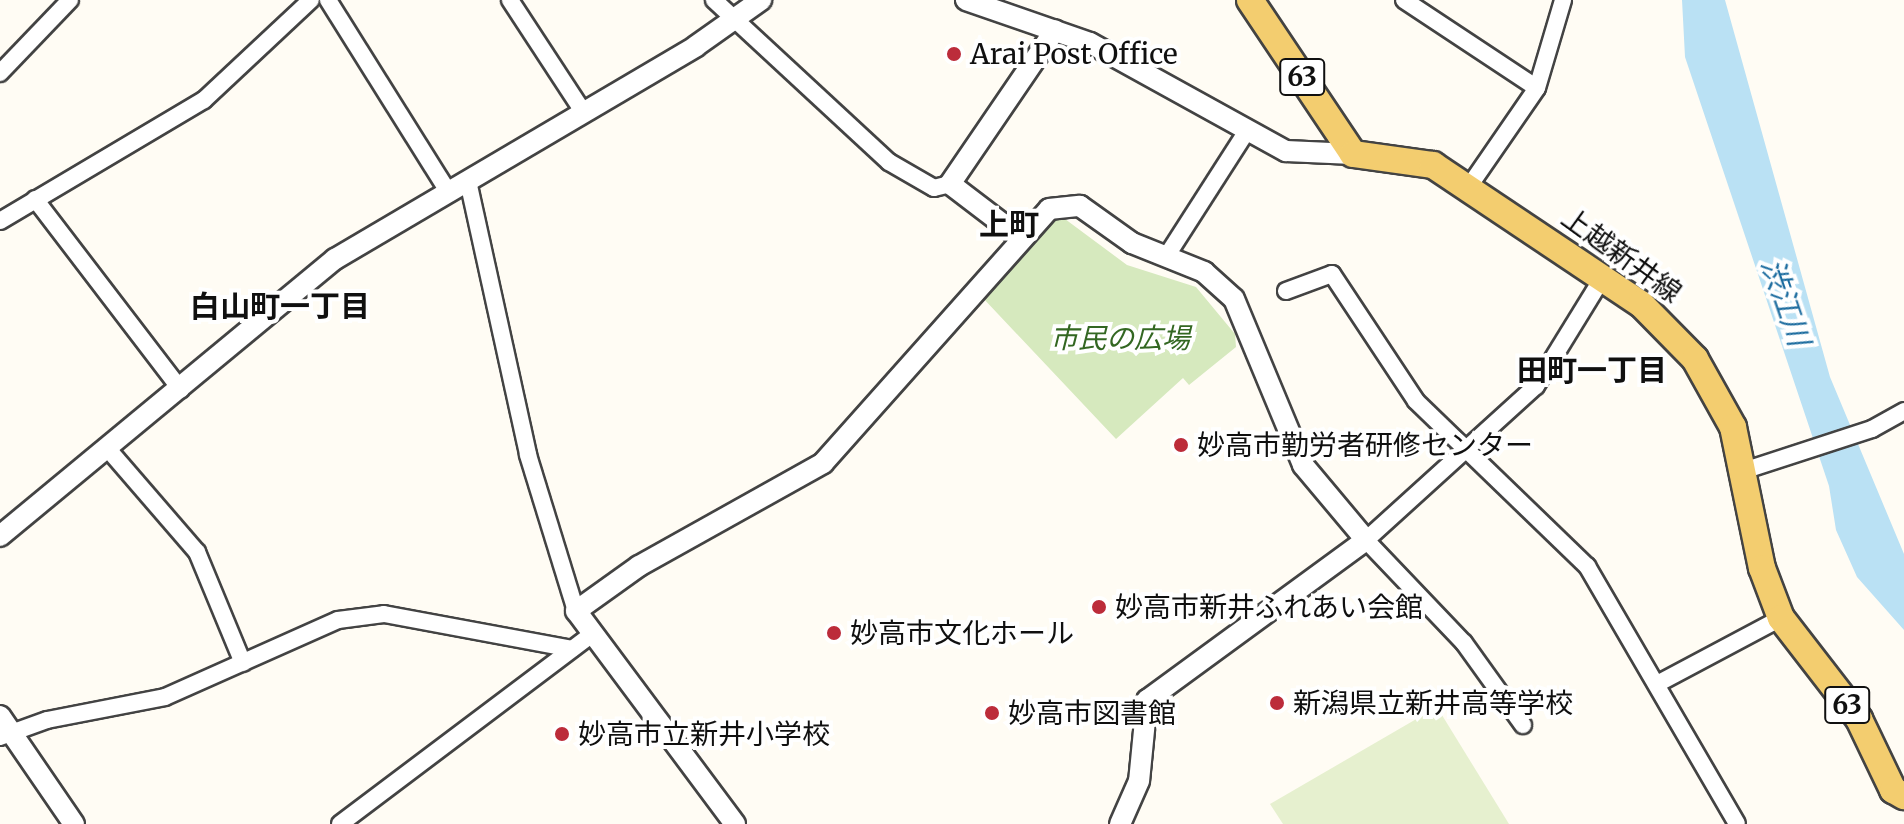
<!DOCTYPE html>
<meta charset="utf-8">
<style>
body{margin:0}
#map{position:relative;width:1904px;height:824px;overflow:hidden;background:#fffcf4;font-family:Merriweather,"Noto Sans JP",serif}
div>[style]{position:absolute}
.green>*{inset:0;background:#d6e9be}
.pitch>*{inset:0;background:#e6f0cf}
.water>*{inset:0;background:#bae1f4}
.roads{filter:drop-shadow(2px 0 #434343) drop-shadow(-2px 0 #434343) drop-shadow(0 2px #434343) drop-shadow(0 -2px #434343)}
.minor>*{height:16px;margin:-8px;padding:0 8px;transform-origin:8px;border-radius:8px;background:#fff}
.tertiary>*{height:20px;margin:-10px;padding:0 10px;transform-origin:10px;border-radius:10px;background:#fff}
.primary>*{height:26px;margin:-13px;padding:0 13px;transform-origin:13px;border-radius:13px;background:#f3cd6f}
.dots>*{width:22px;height:22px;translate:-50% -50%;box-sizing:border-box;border:4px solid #fff;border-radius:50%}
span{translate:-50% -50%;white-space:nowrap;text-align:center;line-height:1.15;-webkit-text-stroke:8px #fff;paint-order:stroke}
.shield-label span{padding:2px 6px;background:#fff;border:2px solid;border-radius:6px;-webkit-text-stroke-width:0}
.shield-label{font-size:26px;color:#101010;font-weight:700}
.poi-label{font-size:28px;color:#101010}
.left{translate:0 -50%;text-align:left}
.street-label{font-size:28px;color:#101010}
.park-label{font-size:28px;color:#336722;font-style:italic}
.neighbourhood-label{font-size:30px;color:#101010;font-weight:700}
.water-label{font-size:30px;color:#1c6c9f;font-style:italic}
</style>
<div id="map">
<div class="green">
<i style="clip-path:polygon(1065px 219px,1127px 265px,1196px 287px,1235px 334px,1236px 347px,1189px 385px,1183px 378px,1116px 439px,982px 297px,1051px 220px)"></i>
</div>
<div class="pitch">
<i style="clip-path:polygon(1437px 707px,1509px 824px,1283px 824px,1270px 804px)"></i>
</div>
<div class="water">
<i style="clip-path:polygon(1682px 0,1725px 0,1830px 377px,1904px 554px,1904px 630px,1857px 577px,1836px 530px,1829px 486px,1685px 57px)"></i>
</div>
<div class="roads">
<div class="minor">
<i style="left:328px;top:0;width:228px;rotate:57.9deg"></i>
<i style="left:510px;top:0;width:135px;rotate:56.8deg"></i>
<i style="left:714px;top:0;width:238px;rotate:42.8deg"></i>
<i style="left:889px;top:162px;width:52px;rotate:30deg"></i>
<i style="left:934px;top:188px;width:16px;rotate:-14deg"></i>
<i style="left:1404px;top:0;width:159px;rotate:33.5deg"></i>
<i style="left:0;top:73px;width:101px;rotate:-46.2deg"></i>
<i style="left:468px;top:181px;width:280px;rotate:77.6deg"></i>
<i style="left:528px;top:455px;width:163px;rotate:72.9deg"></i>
<i style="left:1468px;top:188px;width:121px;rotate:-55.4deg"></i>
<i style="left:1537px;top:88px;width:92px;rotate:-73.5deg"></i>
<i style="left:35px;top:199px;width:240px;rotate:52.6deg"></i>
<i style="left:0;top:221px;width:237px;rotate:-30.7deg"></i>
<i style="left:204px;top:100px;width:146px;rotate:-43.1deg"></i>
<i style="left:1166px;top:257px;width:150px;rotate:-57.3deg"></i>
<i style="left:1286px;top:291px;width:49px;rotate:-20.3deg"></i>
<i style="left:1332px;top:274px;width:152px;rotate:56.5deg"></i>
<i style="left:1416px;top:401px;width:238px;rotate:44deg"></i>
<i style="left:1587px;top:566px;width:298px;rotate:59.8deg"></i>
<i style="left:108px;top:449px;width:136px;rotate:49.2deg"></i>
<i style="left:197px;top:552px;width:120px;rotate:67.5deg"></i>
<i style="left:1743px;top:471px;width:136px;rotate:-18deg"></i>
<i style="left:1872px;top:429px;width:37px;rotate:-29deg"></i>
<i style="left:1657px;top:684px;width:140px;rotate:-28deg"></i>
<i style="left:1523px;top:725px;width:101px;rotate:-125.7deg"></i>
<i style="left:1464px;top:643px;width:142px;rotate:-133.6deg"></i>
<i style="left:1366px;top:540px;width:229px;rotate:-42.2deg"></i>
<i style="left:1536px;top:386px;width:128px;rotate:-58.4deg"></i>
<i style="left:0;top:737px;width:50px;rotate:-19.9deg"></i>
<i style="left:47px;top:720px;width:120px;rotate:-11deg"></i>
<i style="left:165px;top:697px;width:189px;rotate:-24deg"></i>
<i style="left:338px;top:620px;width:46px;rotate:-7.4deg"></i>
<i style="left:384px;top:614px;width:191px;rotate:10.5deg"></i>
<i style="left:340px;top:824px;width:314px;rotate:-37deg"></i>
</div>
<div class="tertiary">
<i style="left:966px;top:0;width:131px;rotate:19.1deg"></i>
<i style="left:1090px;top:43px;width:224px;rotate:28.9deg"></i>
<i style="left:1286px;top:151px;width:67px;rotate:2.6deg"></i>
<i style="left:1021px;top:238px;width:89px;rotate:-142.7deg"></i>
<i style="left:950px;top:184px;width:186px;rotate:-55.7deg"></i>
<i style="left:0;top:536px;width:435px;rotate:-39.6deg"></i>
<i style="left:335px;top:259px;width:419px;rotate:-30.5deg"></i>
<i style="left:696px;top:46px;width:80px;rotate:-35.3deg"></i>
<i style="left:0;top:716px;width:131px;rotate:55.6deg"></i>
<i style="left:735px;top:824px;width:266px;rotate:-126.7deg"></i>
<i style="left:576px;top:611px;width:77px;rotate:-35.5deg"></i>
<i style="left:639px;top:566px;width:211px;rotate:-29.2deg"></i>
<i style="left:823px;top:463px;width:340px;rotate:-48.3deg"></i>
<i style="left:1049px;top:209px;width:31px;rotate:-6deg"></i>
<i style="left:1080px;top:206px;width:64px;rotate:35.4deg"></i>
<i style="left:1132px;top:243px;width:78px;rotate:21.9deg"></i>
<i style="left:1204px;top:272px;width:40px;rotate:42deg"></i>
<i style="left:1234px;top:299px;width:180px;rotate:67.4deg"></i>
<i style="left:1303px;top:465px;width:98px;rotate:50deg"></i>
<i style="left:1366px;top:540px;width:271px;rotate:143.8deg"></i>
<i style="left:1147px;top:700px;width:81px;rotate:95.6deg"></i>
<i style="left:1139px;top:781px;width:47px;rotate:113.8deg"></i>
</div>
<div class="primary">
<i style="left:1250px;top:0;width:185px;rotate:56.2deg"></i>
<i style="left:1353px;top:154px;width:81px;rotate:7.8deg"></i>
<i style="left:1433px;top:165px;width:250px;rotate:33.8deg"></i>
<i style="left:1641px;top:304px;width:77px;rotate:45.5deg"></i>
<i style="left:1695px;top:359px;width:78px;rotate:60.8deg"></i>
<i style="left:1733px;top:427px;width:144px;rotate:78.4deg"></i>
<i style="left:1762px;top:568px;width:53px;rotate:69.2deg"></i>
<i style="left:1781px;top:618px;width:128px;rotate:52.3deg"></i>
<i style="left:1859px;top:719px;width:79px;rotate:64.4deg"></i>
<i style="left:1893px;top:790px;width:13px;rotate:29deg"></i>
</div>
</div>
<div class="dots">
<i style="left:954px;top:54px;background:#bc2c3a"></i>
<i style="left:1181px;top:445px;background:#bc2c3a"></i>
<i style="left:1099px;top:607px;background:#bc2c3a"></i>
<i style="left:834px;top:633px;background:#bc2c3a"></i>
<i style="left:1277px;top:703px;background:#bc2c3a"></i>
<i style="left:992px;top:713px;background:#bc2c3a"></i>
<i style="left:562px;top:734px;background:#bc2c3a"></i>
</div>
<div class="shield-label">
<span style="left:1302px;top:77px">63</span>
<span style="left:1847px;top:705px">63</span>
</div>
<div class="poi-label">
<span class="left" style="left:970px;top:54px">Arai Post Office</span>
<span class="left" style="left:1197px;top:445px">妙高市勤労者研修センター</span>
<span class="left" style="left:1115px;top:607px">妙高市新井ふれあい会館</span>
<span class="left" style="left:850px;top:633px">妙高市文化ホール</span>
<span class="left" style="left:1293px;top:703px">新潟県立新井高等学校</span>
<span class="left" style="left:1008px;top:713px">妙高市図書館</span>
<span class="left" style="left:578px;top:734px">妙高市立新井小学校</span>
</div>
<div class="street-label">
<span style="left:1622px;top:255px;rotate:36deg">上越新井線</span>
</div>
<div class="park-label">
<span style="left:1120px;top:338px">市民の広場</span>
</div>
<div class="neighbourhood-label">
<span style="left:1009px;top:224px">上町</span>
<span style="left:280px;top:306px">白山町一丁目</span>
<span style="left:1592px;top:370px">田町一丁目</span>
</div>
<div class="water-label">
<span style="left:1786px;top:302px;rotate:71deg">渋江川</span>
</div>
</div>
